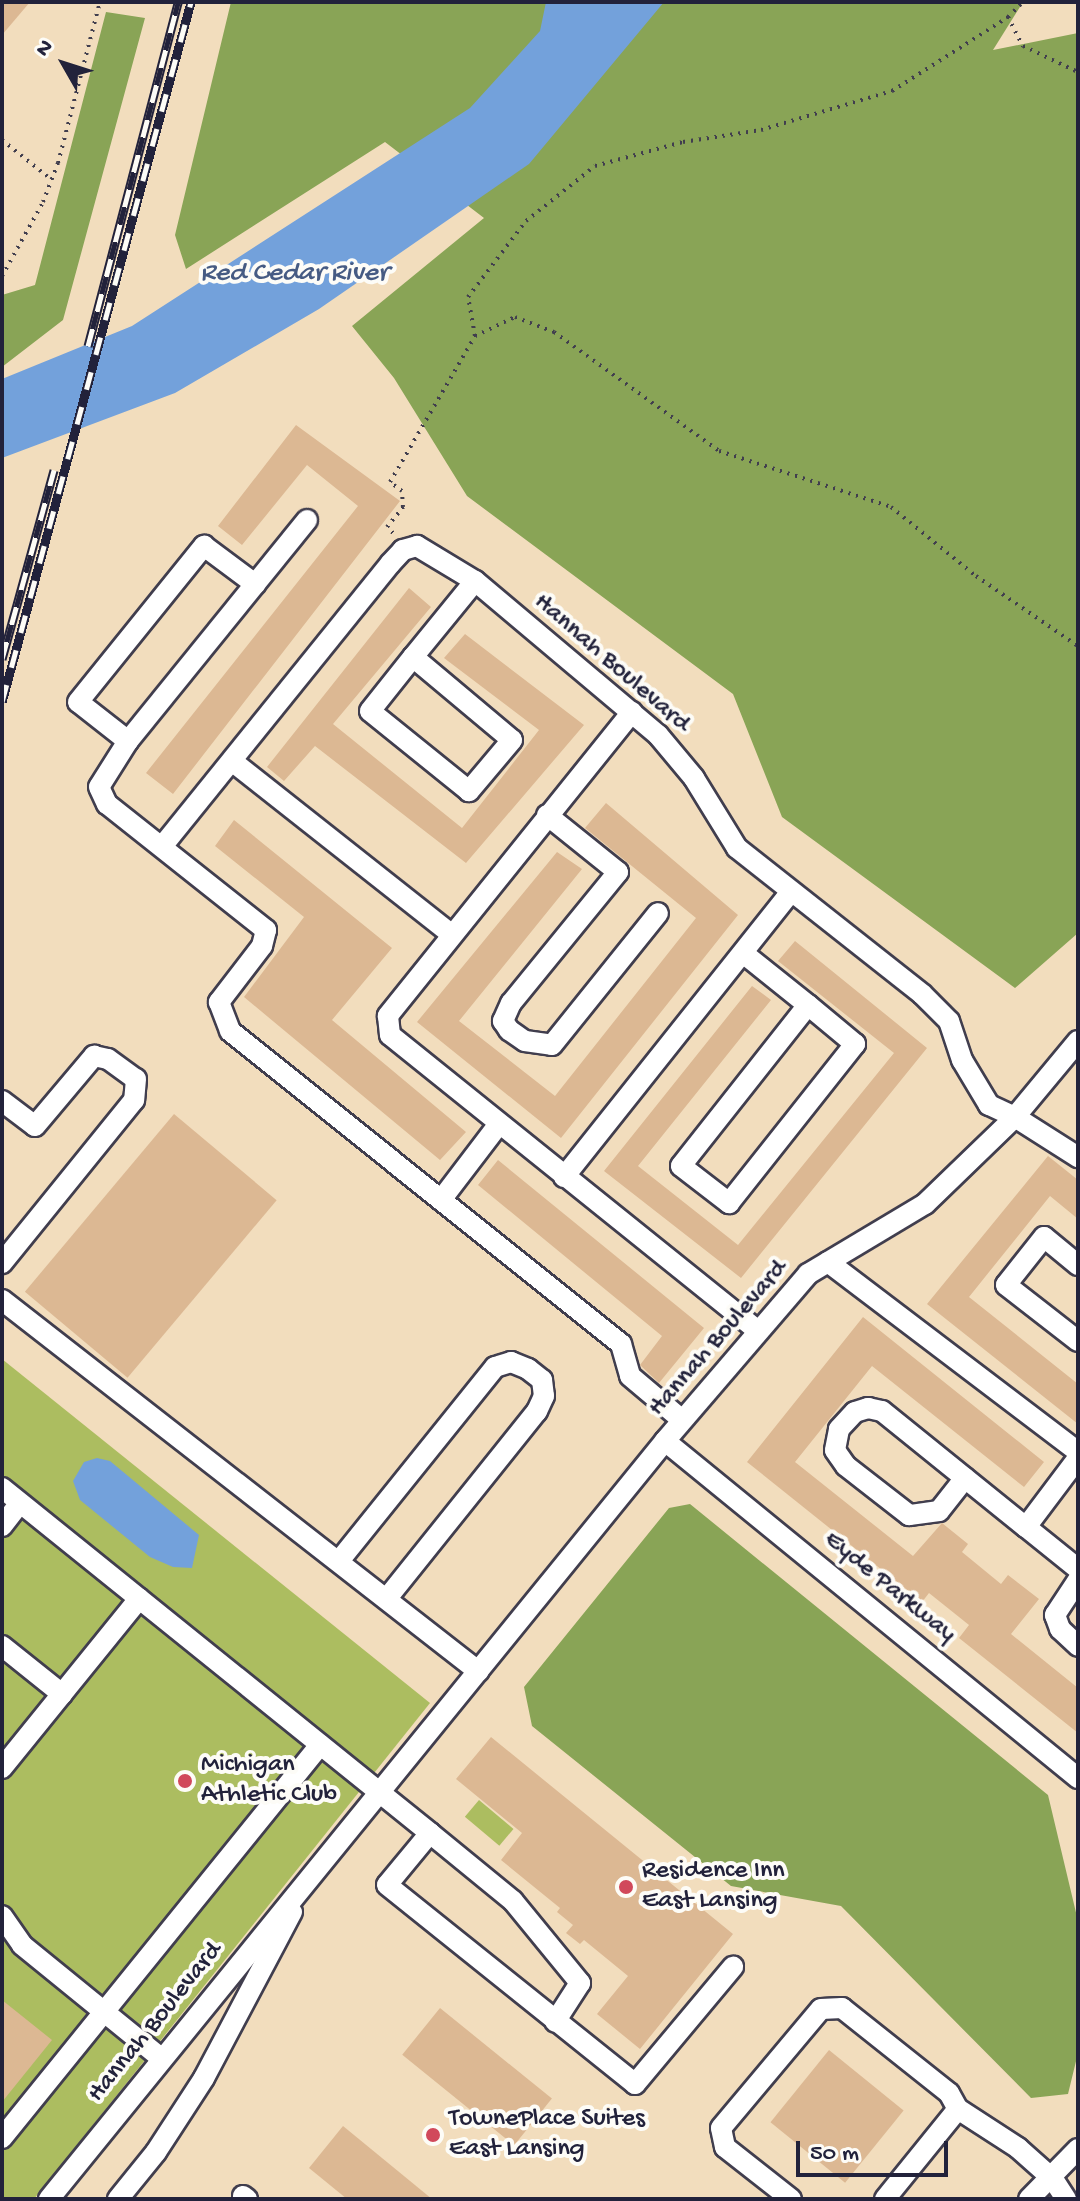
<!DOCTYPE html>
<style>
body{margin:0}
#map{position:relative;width:1080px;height:2201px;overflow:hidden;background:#f2ddbd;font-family:"Gochi Hand",sans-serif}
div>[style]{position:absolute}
.green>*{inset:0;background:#acbd60;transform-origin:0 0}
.forest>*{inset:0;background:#89a456}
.water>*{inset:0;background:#73a1db}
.building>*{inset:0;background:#dcb893;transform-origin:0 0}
.path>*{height:4px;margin-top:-2px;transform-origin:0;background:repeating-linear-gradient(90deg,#413e4e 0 2px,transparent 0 8px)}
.roads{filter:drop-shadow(2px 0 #413e4e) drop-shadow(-2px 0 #413e4e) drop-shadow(0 2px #413e4e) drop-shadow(0 -2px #413e4e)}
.minor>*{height:20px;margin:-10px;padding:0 10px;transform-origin:10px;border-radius:10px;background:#fff}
.rail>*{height:9px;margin-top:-4.5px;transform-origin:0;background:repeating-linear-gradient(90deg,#fdfcf7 0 18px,#22223b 0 36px);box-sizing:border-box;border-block:2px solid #22223b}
.dots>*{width:22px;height:22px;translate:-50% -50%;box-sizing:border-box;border:4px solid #fdfcf7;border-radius:50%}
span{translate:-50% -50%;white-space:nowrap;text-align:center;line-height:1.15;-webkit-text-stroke:8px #fdfcf7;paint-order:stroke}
.street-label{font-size:26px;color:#22223b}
.poi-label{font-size:26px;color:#22223b}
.left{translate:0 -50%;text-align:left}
.water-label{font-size:28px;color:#465b83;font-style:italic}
.frame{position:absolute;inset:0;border:4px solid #22223b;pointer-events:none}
.north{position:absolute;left:24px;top:24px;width:80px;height:80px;-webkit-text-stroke:6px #fdfcf7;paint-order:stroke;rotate:309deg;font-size:22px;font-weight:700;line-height:32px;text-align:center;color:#22223b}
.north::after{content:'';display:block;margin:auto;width:28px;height:36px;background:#22223b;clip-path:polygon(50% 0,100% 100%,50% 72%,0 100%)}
.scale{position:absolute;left:796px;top:2141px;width:152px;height:36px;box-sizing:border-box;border:4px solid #22223b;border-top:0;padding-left:10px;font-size:24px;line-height:28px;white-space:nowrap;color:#22223b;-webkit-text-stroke:6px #fdfcf7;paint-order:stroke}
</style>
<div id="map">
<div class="green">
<i style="clip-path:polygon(2px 1359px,430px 1703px,34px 2199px,2px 2199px)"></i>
<i style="left:479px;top:1800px;width:45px;height:22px;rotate:40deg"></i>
</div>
<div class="forest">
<i style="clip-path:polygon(231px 2px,1023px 2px,993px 50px,1078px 33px,1078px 933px,1015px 988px,782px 817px,733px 694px,467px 496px,394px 378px,352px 326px,484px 218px,385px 142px,186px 269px,175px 235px)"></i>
<i style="clip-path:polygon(106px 12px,145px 18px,63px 320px,2px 367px,2px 295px,35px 285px)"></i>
<i style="clip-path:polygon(690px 1504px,1048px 1795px,1078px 1921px,1078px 2053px,1068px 2094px,1031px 2098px,841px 1906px,731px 1886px,532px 1726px,524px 1687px,669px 1508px)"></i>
</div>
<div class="water">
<i style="clip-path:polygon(546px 2px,664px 2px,529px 164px,319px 309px,175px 393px,2px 458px,2px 379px,132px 326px,470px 108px,540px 31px)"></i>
<i style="clip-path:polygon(97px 1458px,110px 1461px,199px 1535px,192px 1568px,173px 1567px,150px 1557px,80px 1500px,73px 1481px,84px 1462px)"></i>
</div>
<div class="building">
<i style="clip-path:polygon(2px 2px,30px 2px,2px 35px)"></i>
<i style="clip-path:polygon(296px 425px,400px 501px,173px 794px,146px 773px,358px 506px,307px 465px,242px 545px,218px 526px)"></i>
<i style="clip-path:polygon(409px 588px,431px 607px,333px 724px,462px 828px,539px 730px,444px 658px,465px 634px,584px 725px,466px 863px,315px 746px,284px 781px,267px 767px)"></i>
<i style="clip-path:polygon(606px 803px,738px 915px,561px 1138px,417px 1022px,557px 852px,582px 869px,459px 1021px,555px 1096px,696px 918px,585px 828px)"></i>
<i style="clip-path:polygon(234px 820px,392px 948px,332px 1020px,466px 1132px,440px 1160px,244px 997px,304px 917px,215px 846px)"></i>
<i style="clip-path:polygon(795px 941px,927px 1048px,741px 1278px,604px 1171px,752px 986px,771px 1000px,638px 1166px,738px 1245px,894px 1053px,778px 961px)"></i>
<i style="left:174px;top:1114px;width:134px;height:232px;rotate:40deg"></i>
<i style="clip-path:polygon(1048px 1156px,1078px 1180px,1078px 1219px,1050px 1196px,969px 1297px,1078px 1384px,1078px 1424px,927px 1304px)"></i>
<i style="clip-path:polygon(498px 1160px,704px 1328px,659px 1383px,640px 1365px,662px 1336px,478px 1185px)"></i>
<i style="clip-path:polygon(863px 1317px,1044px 1462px,1024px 1487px,872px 1366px,795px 1462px,913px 1556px,942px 1523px,968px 1544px,962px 1552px,1001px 1584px,1008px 1575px,1039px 1599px,1011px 1634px,1078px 1688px,1078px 1733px,959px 1638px,969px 1625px,929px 1593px,922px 1602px,747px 1462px)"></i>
<i style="clip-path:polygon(491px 1737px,733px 1934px,640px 2049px,597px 2014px,628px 1976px,584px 1940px,580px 1944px,566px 1933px,573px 1925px,557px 1912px,560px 1908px,501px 1860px,522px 1833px,456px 1779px)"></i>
<i style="clip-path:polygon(2px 2000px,52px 2040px,2px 2102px)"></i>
<i style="left:440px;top:2008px;width:144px;height:60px;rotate:39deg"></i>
<i style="left:829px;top:2050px;width:96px;height:93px;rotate:39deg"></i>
<i style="clip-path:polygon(343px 2126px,432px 2199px,347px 2199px,309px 2168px)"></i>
</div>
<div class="path">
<i style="left:1008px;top:17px;width:33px;rotate:63deg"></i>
<i style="left:1023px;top:46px;width:61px;rotate:25.3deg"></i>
<i style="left:2px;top:140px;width:64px;rotate:38.7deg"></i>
<i style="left:2px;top:276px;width:85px;rotate:-61deg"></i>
<i style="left:43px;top:202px;width:42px;rotate:-69deg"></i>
<i style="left:58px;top:163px;width:166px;rotate:-75.4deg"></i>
<i style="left:475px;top:336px;width:40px;rotate:-100deg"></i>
<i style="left:468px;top:297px;width:96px;rotate:-52.7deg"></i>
<i style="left:526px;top:221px;width:88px;rotate:-38.6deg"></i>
<i style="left:595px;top:166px;width:91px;rotate:-15.3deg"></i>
<i style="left:683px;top:142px;width:79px;rotate:-8.7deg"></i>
<i style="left:761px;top:130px;width:137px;rotate:-16.6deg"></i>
<i style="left:892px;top:91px;width:138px;rotate:-32.5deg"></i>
<i style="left:1008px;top:17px;width:21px;rotate:-45deg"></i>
<i style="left:393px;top:533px;width:8px;rotate:-135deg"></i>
<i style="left:387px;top:527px;width:26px;rotate:-51deg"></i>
<i style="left:403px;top:507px;width:16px;rotate:-94deg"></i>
<i style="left:402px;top:491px;width:15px;rotate:-143deg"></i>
<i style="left:390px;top:482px;width:169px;rotate:-59.8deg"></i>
<i style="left:475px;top:336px;width:44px;rotate:-25.4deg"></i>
<i style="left:515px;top:317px;width:42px;rotate:21deg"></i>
<i style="left:554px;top:332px;width:203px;rotate:35.8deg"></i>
<i style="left:719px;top:451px;width:181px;rotate:18deg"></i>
<i style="left:891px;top:507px;width:109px;rotate:39.1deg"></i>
<i style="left:976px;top:576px;width:124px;rotate:34.5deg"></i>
</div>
<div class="roads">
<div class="minor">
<i style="left:307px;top:520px;width:284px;rotate:129deg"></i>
<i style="left:128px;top:741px;width:54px;rotate:122.2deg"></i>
<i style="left:99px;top:787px;width:19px;rotate:65deg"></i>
<i style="left:107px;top:804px;width:203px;rotate:38.4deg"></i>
<i style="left:266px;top:930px;width:16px;rotate:104deg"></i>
<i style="left:262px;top:946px;width:71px;rotate:127.5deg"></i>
<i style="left:219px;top:1002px;width:31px;rotate:69deg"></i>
<i style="left:230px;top:1031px;width:501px;rotate:38.68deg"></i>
<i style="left:621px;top:1344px;width:33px;rotate:74deg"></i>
<i style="left:630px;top:1376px;width:68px;rotate:40.2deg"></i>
<i style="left:413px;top:657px;width:129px;rotate:40deg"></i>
<i style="left:512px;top:740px;width:67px;rotate:130.1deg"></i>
<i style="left:469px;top:791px;width:127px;rotate:-141.1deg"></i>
<i style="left:370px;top:711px;width:69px;rotate:-51.5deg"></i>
<i style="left:413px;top:657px;width:98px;rotate:-50.8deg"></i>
<i style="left:632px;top:712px;width:390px;rotate:128.8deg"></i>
<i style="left:388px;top:1016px;width:19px;rotate:84deg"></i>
<i style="left:390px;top:1035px;width:472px;rotate:38.8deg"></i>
<i style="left:128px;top:741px;width:63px;rotate:-142deg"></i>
<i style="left:78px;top:702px;width:201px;rotate:-51.1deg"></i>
<i style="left:204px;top:546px;width:64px;rotate:36.7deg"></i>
<i style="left:232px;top:761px;width:280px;rotate:38.3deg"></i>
<i style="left:547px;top:815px;width:91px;rotate:38.8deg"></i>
<i style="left:618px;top:872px;width:169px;rotate:129.2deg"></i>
<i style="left:511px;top:1003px;width:20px;rotate:114deg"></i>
<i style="left:503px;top:1021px;width:11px;rotate:56deg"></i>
<i style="left:509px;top:1030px;width:19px;rotate:35deg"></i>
<i style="left:525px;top:1041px;width:27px;rotate:8deg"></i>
<i style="left:552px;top:1045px;width:169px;rotate:-51.2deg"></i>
<i style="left:743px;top:953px;width:83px;rotate:38.7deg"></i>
<i style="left:808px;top:1005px;width:205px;rotate:128.3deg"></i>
<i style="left:681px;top:1166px;width:61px;rotate:37.6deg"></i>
<i style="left:729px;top:1203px;width:203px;rotate:-51.6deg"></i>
<i style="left:855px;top:1044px;width:61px;rotate:-140.3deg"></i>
<i style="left:1078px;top:1041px;width:99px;rotate:129.7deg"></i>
<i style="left:1015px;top:1117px;width:75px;rotate:32.4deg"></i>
<i style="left:2px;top:1101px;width:41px;rotate:37.1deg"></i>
<i style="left:35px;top:1126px;width:92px;rotate:-49.9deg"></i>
<i style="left:94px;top:1056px;width:14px;rotate:12deg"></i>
<i style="left:108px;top:1059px;width:34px;rotate:36deg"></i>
<i style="left:136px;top:1079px;width:21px;rotate:95deg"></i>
<i style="left:134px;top:1100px;width:210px;rotate:129deg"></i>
<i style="left:564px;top:1177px;width:364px;rotate:-51.5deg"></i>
<i style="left:441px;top:1200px;width:96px;rotate:-52.7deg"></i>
<i style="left:828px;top:1262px;width:314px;rotate:37.2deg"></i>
<i style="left:1078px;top:1265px;width:44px;rotate:-140.5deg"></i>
<i style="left:1044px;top:1237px;width:61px;rotate:128.4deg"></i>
<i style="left:1006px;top:1285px;width:91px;rotate:37.9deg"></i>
<i style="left:2px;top:1300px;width:604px;rotate:37.93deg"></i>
<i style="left:665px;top:1441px;width:533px;rotate:39.21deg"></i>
<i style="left:965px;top:1478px;width:42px;rotate:128.2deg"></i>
<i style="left:939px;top:1511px;width:30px;rotate:172deg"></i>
<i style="left:909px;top:1515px;width:80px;rotate:-142.1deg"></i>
<i style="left:846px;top:1466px;width:19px;rotate:-125deg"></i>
<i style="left:835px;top:1450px;width:21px;rotate:-79deg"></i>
<i style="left:839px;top:1429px;width:23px;rotate:-47deg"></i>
<i style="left:855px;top:1412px;width:14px;rotate:-17deg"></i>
<i style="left:868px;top:1408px;width:14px;rotate:12deg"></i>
<i style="left:882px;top:1411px;width:185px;rotate:38.9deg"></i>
<i style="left:1026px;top:1527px;width:86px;rotate:-53deg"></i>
<i style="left:2px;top:1488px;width:550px;rotate:38.87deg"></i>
<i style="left:430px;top:1833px;width:67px;rotate:129.6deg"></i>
<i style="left:387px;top:1885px;width:318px;rotate:38.7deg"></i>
<i style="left:635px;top:2084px;width:153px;rotate:-50.1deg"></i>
<i style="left:2px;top:1526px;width:29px;rotate:-52deg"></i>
<i style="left:1026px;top:1527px;width:67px;rotate:38.9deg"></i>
<i style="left:339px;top:1561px;width:249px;rotate:-51.2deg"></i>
<i style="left:495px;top:1367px;width:17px;rotate:-17deg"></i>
<i style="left:511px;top:1362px;width:18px;rotate:22deg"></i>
<i style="left:528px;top:1369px;width:18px;rotate:38deg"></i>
<i style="left:542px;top:1380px;width:16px;rotate:83deg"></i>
<i style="left:544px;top:1396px;width:17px;rotate:115deg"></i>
<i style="left:537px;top:1411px;width:238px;rotate:128.7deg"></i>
<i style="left:1078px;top:1580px;width:42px;rotate:123.3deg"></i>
<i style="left:1055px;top:1615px;width:15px;rotate:70deg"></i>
<i style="left:1060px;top:1629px;width:25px;rotate:43deg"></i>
<i style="left:2px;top:1646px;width:77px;rotate:38.7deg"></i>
<i style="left:2px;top:1768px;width:218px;rotate:-51deg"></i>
<i style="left:430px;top:1833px;width:107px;rotate:39.3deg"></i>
<i style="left:513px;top:1901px;width:106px;rotate:50.7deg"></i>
<i style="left:580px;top:1983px;width:46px;rotate:122.7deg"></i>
<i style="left:2px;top:1916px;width:35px;rotate:55deg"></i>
<i style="left:22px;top:1945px;width:179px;rotate:39.1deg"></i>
<i style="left:2px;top:2138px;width:506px;rotate:-51.02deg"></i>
<i style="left:243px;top:2196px;width:5px;rotate:37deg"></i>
<i style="left:49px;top:2199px;width:977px;rotate:-50.9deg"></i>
<i style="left:665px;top:1441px;width:220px;rotate:-49.4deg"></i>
<i style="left:808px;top:1274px;width:136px;rotate:-30.9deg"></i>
<i style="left:925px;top:1204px;width:125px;rotate:-44deg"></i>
<i style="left:1015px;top:1117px;width:29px;rotate:-155deg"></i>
<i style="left:989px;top:1105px;width:52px;rotate:-121deg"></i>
<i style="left:962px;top:1060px;width:41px;rotate:-108.4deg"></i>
<i style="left:949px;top:1021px;width:38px;rotate:-135deg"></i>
<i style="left:922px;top:994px;width:236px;rotate:-141.7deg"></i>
<i style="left:737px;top:848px;width:82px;rotate:-121.6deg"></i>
<i style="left:694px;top:778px;width:56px;rotate:-129.9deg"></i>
<i style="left:658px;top:735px;width:239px;rotate:-139.9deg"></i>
<i style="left:475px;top:581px;width:68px;rotate:-148.9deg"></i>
<i style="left:417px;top:546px;width:15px;rotate:164deg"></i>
<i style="left:403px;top:550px;width:19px;rotate:133deg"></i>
<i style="left:390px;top:564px;width:363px;rotate:128.9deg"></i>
<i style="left:118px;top:2199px;width:60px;rotate:-51deg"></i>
<i style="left:156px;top:2152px;width:88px;rotate:-57deg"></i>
<i style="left:204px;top:2078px;width:188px;rotate:-62.1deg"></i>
<i style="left:791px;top:2199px;width:84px;rotate:-141.8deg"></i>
<i style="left:725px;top:2147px;width:19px;rotate:-102deg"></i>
<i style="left:721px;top:2128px;width:155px;rotate:-50deg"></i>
<i style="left:821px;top:2009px;width:21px;rotate:-3deg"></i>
<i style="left:842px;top:2008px;width:137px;rotate:38.5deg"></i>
<i style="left:949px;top:2093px;width:18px;rotate:61deg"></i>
<i style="left:958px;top:2109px;width:72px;rotate:33deg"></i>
<i style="left:1018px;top:2148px;width:47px;rotate:41.5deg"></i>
<i style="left:1053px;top:2179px;width:24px;rotate:57deg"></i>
<i style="left:885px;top:2199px;width:116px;rotate:-51deg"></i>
<i style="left:1029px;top:2199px;width:70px;rotate:-45.6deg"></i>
</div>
</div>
<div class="rail">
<i style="left:88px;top:346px;width:356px;rotate:-75.3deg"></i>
<i style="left:2px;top:659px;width:196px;rotate:-74.6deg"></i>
<i style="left:2px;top:702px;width:725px;rotate:-74.89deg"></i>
</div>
<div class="dots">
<i style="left:185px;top:1781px;background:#d1495b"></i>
<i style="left:626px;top:1887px;background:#d1495b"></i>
<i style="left:433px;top:2135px;background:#d1495b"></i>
</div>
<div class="street-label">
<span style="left:611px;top:664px;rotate:41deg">Hannah Boulevard</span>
<span style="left:719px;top:1339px;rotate:-49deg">Hannah Boulevard</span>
<span style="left:889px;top:1588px;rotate:39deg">Eyde Parkway</span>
<span style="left:156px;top:2023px;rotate:-51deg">Hannah Boulevard</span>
</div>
<div class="poi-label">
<span class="left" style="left:201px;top:1781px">Michigan<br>Athletic Club</span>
<span class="left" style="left:642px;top:1887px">Residence Inn<br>East Lansing</span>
<span class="left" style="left:449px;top:2135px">TownePlace Suites<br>East Lansing</span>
</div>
<div class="water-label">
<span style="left:294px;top:274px">Red Cedar River</span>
</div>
<div class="frame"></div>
<div class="north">N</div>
<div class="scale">50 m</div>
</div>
